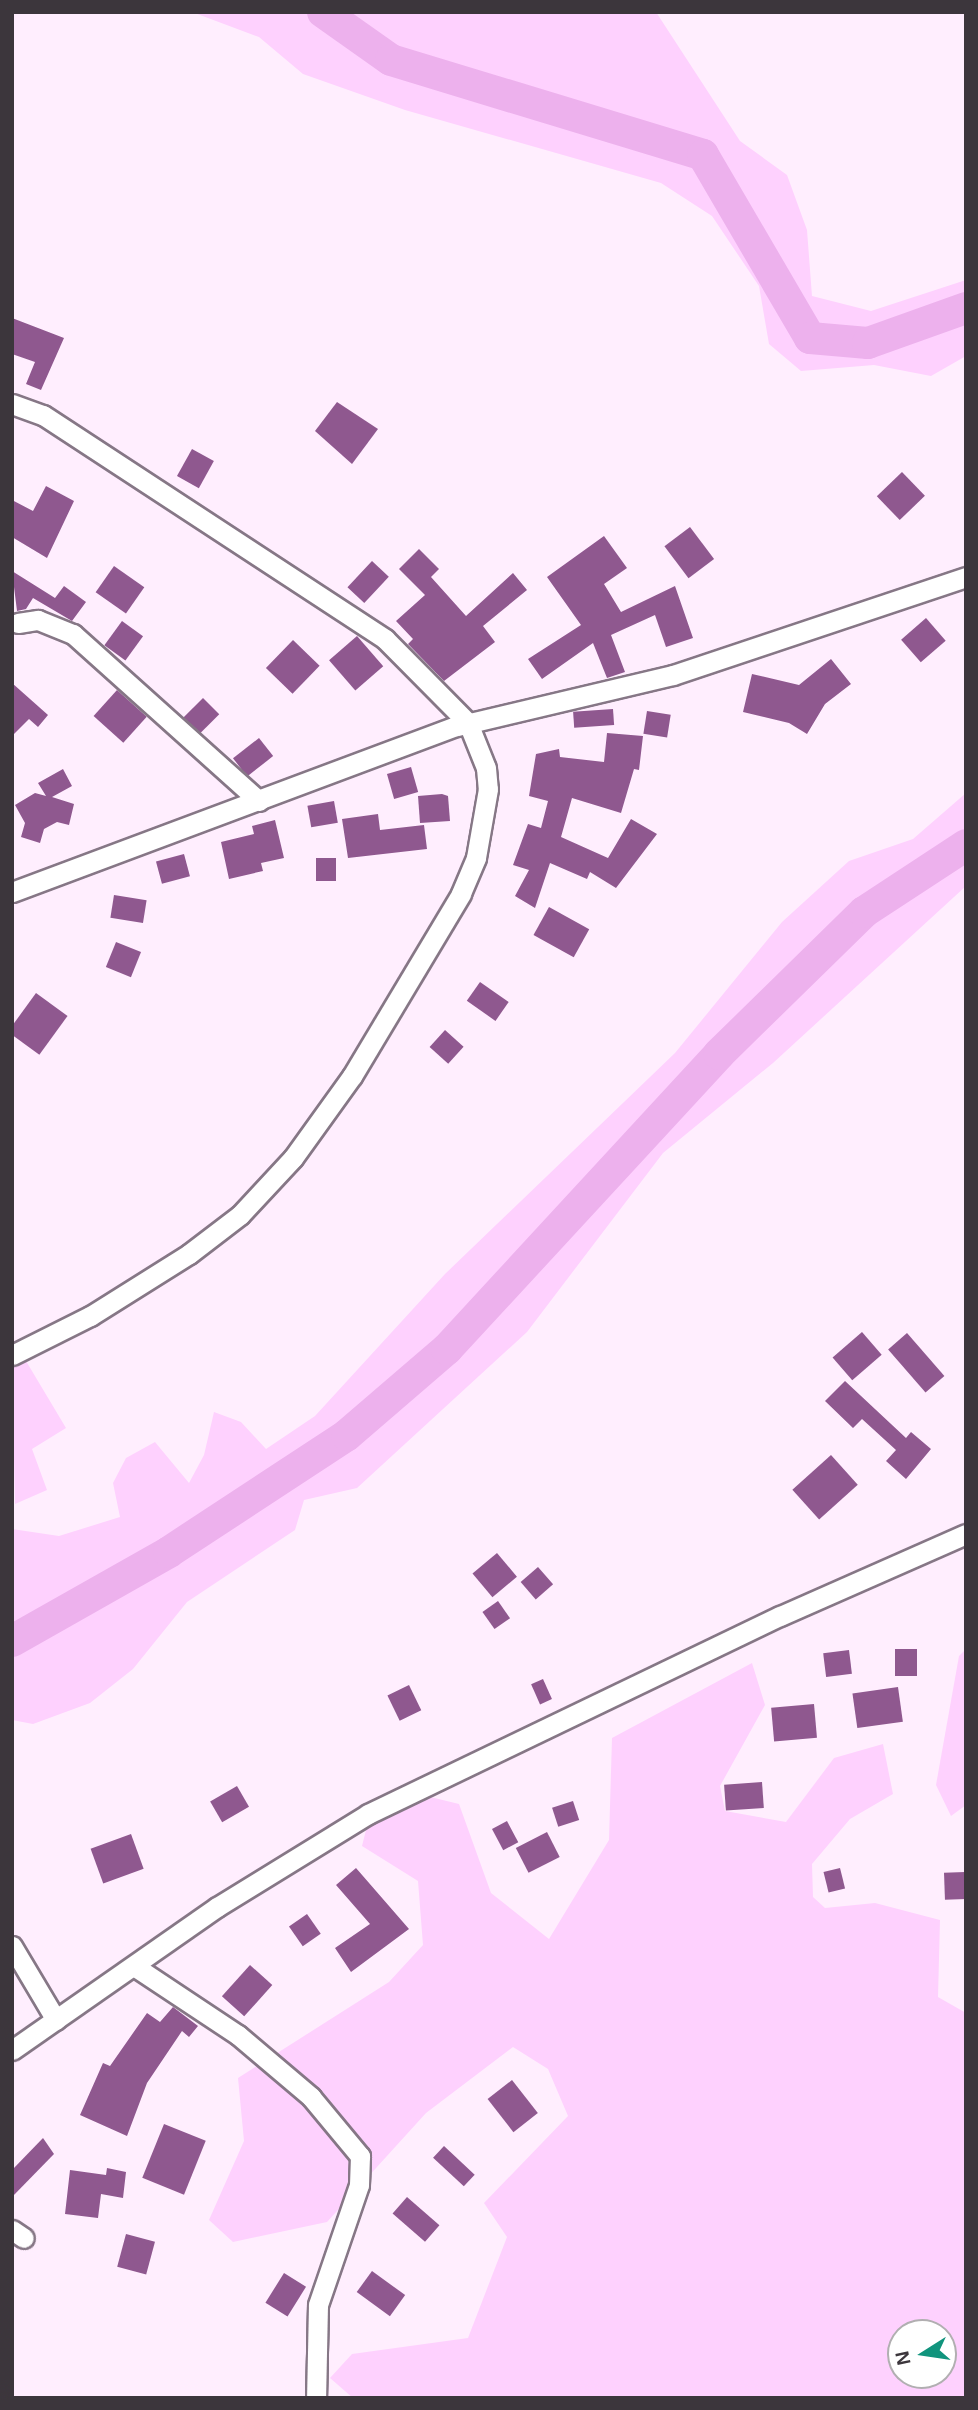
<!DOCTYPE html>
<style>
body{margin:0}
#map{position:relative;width:978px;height:2410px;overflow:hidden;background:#ffeefe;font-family:Arial,sans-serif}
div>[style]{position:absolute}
.green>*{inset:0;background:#fed1fe}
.river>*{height:32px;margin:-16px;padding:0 16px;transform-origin:16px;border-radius:16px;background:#edb1ed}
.building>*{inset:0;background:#8f588f;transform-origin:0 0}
.roads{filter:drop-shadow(2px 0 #867786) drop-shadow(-2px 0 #867786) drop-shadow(0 2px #867786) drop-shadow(0 -2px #867786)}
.street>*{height:19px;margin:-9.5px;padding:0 9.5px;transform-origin:9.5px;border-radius:9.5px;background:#fff}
span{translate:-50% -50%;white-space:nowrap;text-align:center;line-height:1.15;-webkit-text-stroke:7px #fff;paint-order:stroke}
.frame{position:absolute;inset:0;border:14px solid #3c363c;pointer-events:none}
.north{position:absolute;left:887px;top:2319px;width:70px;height:70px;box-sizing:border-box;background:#fff;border:2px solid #b1afb1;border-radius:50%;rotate:258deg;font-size:19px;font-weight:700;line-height:28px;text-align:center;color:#3c363c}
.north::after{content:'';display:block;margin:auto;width:24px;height:32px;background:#10947d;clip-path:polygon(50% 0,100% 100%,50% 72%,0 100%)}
</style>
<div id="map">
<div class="green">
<i style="clip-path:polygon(192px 12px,656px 12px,740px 141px,787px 175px,807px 230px,812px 296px,871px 311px,966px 280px,966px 356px,931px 376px,874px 365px,801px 371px,769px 344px,759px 286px,712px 216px,661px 183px,405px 110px,303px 74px,259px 37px)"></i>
<i style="clip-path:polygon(966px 793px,966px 886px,773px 1063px,663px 1153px,527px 1332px,357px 1488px,304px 1500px,295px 1530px,187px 1602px,133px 1669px,90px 1703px,33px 1724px,12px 1720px,12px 1529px,59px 1536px,120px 1517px,113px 1483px,126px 1458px,155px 1442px,189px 1483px,204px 1455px,214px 1412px,241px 1422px,266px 1449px,315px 1416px,445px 1274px,675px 1053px,782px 922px,849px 861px,913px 839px)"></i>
<i style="clip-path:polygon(26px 1361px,66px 1428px,32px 1449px,47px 1490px,15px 1504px,12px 1368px)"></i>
<i style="clip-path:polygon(966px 1649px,966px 1805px,951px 1816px,936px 1785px,959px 1656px)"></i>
<i style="clip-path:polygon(evenodd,752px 1663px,765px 1705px,720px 1786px,725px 1811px,786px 1822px,834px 1758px,883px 1744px,893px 1794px,850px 1819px,812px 1864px,813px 1897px,825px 1908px,875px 1903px,940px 1920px,938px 1997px,966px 2013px,966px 2398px,353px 2398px,330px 2378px,352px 2354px,468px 2338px,507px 2237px,484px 2203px,568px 2116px,548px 2069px,513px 2047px,426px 2113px,327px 2222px,233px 2242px,209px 2220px,244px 2141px,238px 2078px,389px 1982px,423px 1945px,418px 1881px,362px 1846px,366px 1830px,377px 1816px,418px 1794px,459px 1804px,491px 1893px,549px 1939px,609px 1840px,612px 1738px,752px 1663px,901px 2333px,943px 2333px,943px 2375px,901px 2375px,901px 2333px)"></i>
</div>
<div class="river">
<i style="left:323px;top:12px;width:83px;rotate:35.2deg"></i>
<i style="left:391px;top:60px;width:326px;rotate:16.9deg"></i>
<i style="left:703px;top:155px;width:212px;rotate:59.7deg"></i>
<i style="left:810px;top:338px;width:58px;rotate:4.9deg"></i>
<i style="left:868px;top:343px;width:104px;rotate:-19.7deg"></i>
<i style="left:12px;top:1641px;width:180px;rotate:-29.5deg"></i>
<i style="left:169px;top:1552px;width:213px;rotate:-33.3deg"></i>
<i style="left:347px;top:1435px;width:132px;rotate:-40.7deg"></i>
<i style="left:447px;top:1349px;width:401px;rotate:-47.3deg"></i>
<i style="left:719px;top:1054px;width:203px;rotate:-44.4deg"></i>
<i style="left:864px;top:912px;width:122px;rotate:-33.3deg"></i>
</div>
<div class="building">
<i style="clip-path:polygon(12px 318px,64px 338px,41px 390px,26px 384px,35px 362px,12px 354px)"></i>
<i style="clip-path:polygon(337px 402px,378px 429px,352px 464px,315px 431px)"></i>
<i style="left:192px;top:449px;width:25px;height:31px;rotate:29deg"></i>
<i style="left:902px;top:472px;width:33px;height:35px;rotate:46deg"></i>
<i style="clip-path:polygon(46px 486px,74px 501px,47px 558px,12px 537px,12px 500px,33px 511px)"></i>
<i style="left:690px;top:527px;width:40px;height:32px;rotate:53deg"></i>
<i style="clip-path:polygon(604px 536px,627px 568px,604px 584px,621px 612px,675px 586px,693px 638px,666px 647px,655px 615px,611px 635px,625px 672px,607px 678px,593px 643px,542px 679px,528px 659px,581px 625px,547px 577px)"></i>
<i style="clip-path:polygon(419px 549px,439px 569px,431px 577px,466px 616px,513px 573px,527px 590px,483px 626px,495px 642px,444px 681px,408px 644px,413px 639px,396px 621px,425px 595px,399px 569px)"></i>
<i style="left:372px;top:561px;width:23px;height:36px;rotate:43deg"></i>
<i style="left:114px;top:566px;width:37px;height:32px;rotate:35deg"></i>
<i style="clip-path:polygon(12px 571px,55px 598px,64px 586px,86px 602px,72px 621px,33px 598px,26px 609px,17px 611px)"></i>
<i style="left:926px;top:618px;width:30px;height:33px;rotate:49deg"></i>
<i style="left:122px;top:621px;width:26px;height:30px;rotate:36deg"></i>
<i style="left:357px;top:636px;width:40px;height:37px;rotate:49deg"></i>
<i style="left:293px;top:640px;width:37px;height:39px;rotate:44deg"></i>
<i style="clip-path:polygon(831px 659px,851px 684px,825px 704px,807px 734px,789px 723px,743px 712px,752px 674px,799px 685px)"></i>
<i style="clip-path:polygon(12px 683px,48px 715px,38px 727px,29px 719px,12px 736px)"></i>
<i style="left:117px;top:690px;width:40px;height:35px;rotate:42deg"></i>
<i style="left:203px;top:698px;width:23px;height:28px;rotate:45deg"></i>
<i style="left:613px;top:709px;width:16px;height:40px;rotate:86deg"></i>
<i style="left:647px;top:711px;width:24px;height:23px;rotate:9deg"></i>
<i style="clip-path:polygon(607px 733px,643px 736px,639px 770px,634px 769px,621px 813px,572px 798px,561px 837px,608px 858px,631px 819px,657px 834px,616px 888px,590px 872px,587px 879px,550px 863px,535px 908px,515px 896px,529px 870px,513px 865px,528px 824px,541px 828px,548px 801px,529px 796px,536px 754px,559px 749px,560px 757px,604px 762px)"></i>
<i style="left:259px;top:738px;width:23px;height:33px;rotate:52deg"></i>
<i style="left:411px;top:767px;width:26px;height:25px;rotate:74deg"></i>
<i style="clip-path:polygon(63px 769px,72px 786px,52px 797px,74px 804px,69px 825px,57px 822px,44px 829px,40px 843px,21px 837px,25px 823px,15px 805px,35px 793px,46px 796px,38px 783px)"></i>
<i style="clip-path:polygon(442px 794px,448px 796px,450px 821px,420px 823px,418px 796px)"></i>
<i style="left:334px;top:801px;width:22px;height:27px;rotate:80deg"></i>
<i style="clip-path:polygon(378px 814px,380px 830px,424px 825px,427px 849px,348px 858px,342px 819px)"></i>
<i style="clip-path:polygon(275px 820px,284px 858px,261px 863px,263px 871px,229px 879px,221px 842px,254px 834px,252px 826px)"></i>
<i style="left:184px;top:854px;width:23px;height:29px;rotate:75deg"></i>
<i style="left:316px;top:858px;width:20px;height:23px"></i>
<i style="left:114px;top:895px;width:33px;height:23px;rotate:9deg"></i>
<i style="left:549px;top:907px;width:46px;height:32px;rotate:29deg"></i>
<i style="left:116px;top:942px;width:27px;height:27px;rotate:22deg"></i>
<i style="left:480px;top:982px;width:35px;height:23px;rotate:35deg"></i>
<i style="left:36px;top:993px;width:39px;height:48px;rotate:36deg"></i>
<i style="left:445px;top:1030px;width:25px;height:23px;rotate:42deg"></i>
<i style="left:862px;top:1332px;width:30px;height:39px;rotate:49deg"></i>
<i style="left:907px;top:1333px;width:57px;height:25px;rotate:49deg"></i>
<i style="clip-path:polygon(845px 1381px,906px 1438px,911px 1432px,931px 1449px,906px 1479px,886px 1461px,896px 1450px,862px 1419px,853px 1428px,825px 1401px)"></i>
<i style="left:831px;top:1455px;width:40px;height:52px;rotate:48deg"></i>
<i style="left:497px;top:1553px;width:31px;height:32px;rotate:50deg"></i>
<i style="left:538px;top:1567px;width:23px;height:23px;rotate:49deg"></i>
<i style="left:498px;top:1601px;width:21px;height:19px;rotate:55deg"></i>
<i style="left:895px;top:1649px;width:22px;height:27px"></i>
<i style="left:849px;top:1650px;width:24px;height:26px;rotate:83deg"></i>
<i style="left:543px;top:1679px;width:22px;height:13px;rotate:66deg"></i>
<i style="left:409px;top:1685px;width:28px;height:24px;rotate:64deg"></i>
<i style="left:898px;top:1687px;width:35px;height:46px;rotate:82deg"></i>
<i style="left:814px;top:1704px;width:34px;height:43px;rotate:85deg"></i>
<i style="left:762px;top:1782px;width:26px;height:38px;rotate:86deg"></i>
<i style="left:237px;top:1786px;width:24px;height:31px;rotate:60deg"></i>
<i style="left:573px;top:1801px;width:20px;height:22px;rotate:72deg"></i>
<i style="left:507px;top:1821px;width:24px;height:17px;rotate:62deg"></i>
<i style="left:547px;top:1832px;width:28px;height:35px;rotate:63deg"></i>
<i style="left:131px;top:1834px;width:37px;height:43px;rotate:70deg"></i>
<i style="clip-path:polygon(356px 1868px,409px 1929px,351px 1972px,335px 1948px,370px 1924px,336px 1885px)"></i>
<i style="left:840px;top:1868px;width:21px;height:17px;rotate:76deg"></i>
<i style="left:965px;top:1872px;width:27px;height:21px;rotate:88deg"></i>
<i style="left:307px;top:1914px;width:24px;height:22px;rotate:55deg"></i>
<i style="left:250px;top:1965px;width:30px;height:42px;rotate:42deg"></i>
<i style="clip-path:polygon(173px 2007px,198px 2026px,189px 2037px,182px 2031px,147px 2083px,127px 2136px,80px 2115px,103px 2063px,110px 2066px,147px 2013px,160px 2022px)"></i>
<i style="left:512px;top:2080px;width:42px;height:31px;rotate:52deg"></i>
<i style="left:164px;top:2124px;width:45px;height:58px;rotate:22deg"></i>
<i style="clip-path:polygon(43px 2138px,54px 2154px,12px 2197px,12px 2170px)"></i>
<i style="left:444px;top:2146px;width:42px;height:16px;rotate:43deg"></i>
<i style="clip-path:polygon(107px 2168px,126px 2172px,123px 2198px,101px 2194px,98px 2218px,65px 2214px,70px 2170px,106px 2175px)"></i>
<i style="left:407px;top:2197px;width:43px;height:22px;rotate:41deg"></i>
<i style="left:126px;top:2234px;width:30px;height:34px;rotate:15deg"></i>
<i style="left:372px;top:2271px;width:41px;height:26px;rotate:36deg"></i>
<i style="left:284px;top:2273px;width:26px;height:35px;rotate:32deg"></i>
</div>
<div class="roads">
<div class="street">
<i style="left:12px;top:404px;width:33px;rotate:20deg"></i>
<i style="left:43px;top:415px;width:409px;rotate:33.2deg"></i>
<i style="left:385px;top:639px;width:118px;rotate:45.3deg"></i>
<i style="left:468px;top:723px;width:48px;rotate:68.2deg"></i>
<i style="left:486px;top:768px;width:21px;rotate:85deg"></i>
<i style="left:488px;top:789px;width:70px;rotate:99.9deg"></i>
<i style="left:476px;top:858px;width:39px;rotate:113deg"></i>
<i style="left:461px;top:894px;width:212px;rotate:120.9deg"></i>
<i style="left:352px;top:1076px;width:101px;rotate:125.7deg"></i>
<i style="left:293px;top:1158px;width:78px;rotate:132.9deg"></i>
<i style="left:240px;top:1215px;width:64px;rotate:142.6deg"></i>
<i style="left:189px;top:1254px;width:117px;rotate:147.9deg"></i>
<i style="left:90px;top:1316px;width:87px;rotate:153.4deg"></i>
<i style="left:18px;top:623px;width:20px;rotate:-9deg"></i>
<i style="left:38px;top:620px;width:38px;rotate:22deg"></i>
<i style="left:73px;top:634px;width:250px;rotate:41.9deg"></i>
<i style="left:12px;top:892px;width:475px;rotate:-20.5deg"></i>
<i style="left:457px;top:726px;width:222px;rotate:-13.3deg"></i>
<i style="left:673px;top:675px;width:309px;rotate:-18.5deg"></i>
<i style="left:12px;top:1946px;width:86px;rotate:59.3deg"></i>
<i style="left:134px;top:1966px;width:125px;rotate:33.6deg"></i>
<i style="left:238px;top:2035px;width:96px;rotate:40.3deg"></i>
<i style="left:311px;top:2097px;width:77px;rotate:50.3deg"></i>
<i style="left:360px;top:2156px;width:29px;rotate:92deg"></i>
<i style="left:359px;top:2185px;width:127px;rotate:108.9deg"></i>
<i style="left:318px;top:2305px;width:93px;rotate:91.2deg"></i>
<i style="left:12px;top:2050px;width:250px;rotate:-34.9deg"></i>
<i style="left:217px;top:1907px;width:177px;rotate:-31.6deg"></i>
<i style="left:368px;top:1814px;width:457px;rotate:-25.7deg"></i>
<i style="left:780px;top:1616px;width:203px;rotate:-23.8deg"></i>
<i style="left:12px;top:2230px;width:14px;rotate:34deg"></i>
</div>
</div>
<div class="frame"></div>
<div class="north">N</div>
</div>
